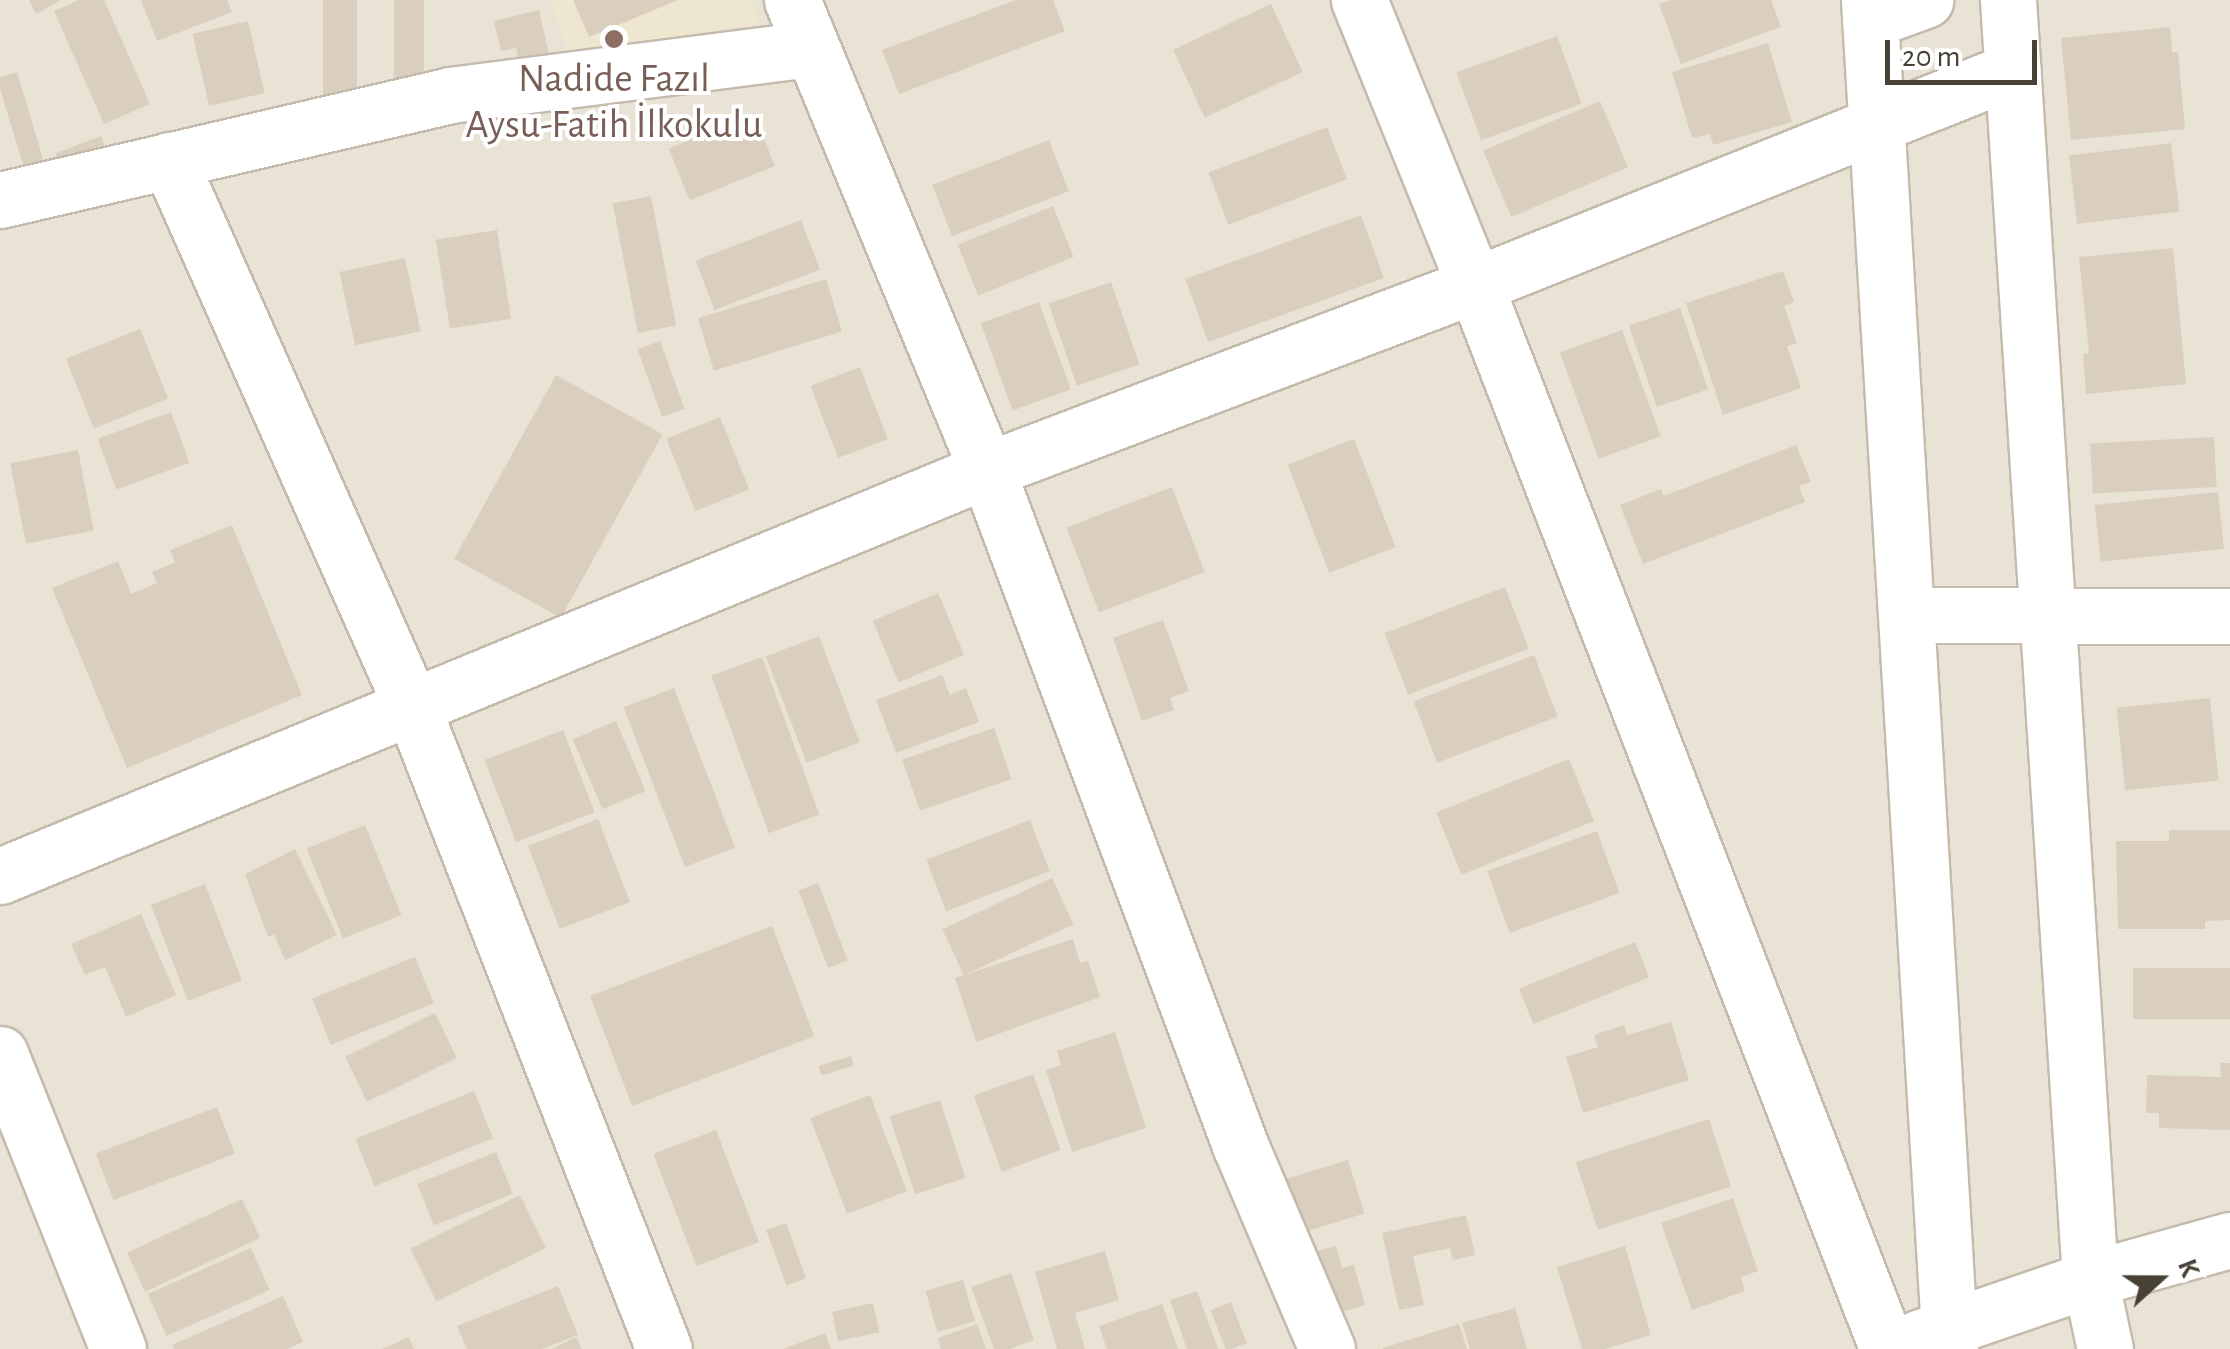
<!DOCTYPE html>
<meta charset="utf-8">
<style>
body{margin:0}
#map{position:relative;width:2230px;height:1349px;overflow:hidden;background:#f5f1e7;font-family:"Alegreya Sans",sans-serif}
div>[style]{position:absolute}
.residential>*{inset:0;background:#e9e3d5;transform-origin:0 0}
.education>*{inset:0;background:#efe6d0}
.building>*{inset:0;background:#dacfbf;transform-origin:0 0}
.roads{filter:drop-shadow(2px 0 #c4bbac) drop-shadow(-2px 0 #c4bbac) drop-shadow(0 2px #c4bbac) drop-shadow(0 -2px #c4bbac)}
.minor>*{height:55px;margin:-27.5px;padding:0 27.5px;transform-origin:27.5px;border-radius:27.5px;background:#fff}
.dots>*{width:28px;height:28px;translate:-50% -50%;box-sizing:border-box;border:5px solid #fff;border-radius:50%}
span{translate:-50% -50%;white-space:nowrap;text-align:center;line-height:1.15;-webkit-text-stroke:8px #fff;paint-order:stroke}
.education-label{font-size:40px;color:#785e54}
.north{position:absolute;left:2110px;top:1229px;width:100px;height:100px;-webkit-text-stroke:8px #fff;paint-order:stroke;rotate:69deg;font-size:28px;font-weight:700;line-height:40px;text-align:center;color:#484135}
.north::after{content:'';display:block;margin:auto;width:35px;height:45px;background:#484135;clip-path:polygon(50% 0,100% 100%,50% 72%,0 100%)}
.scale{position:absolute;left:1885px;top:40px;width:152px;height:45px;box-sizing:border-box;border:5px solid #484135;border-top:0;padding-left:12px;font-size:30px;line-height:35px;white-space:nowrap;color:#484135;-webkit-text-stroke:8px #fff;paint-order:stroke}
</style>
<div id="map">
<div class="residential">
<i style="left:0;top:0;width:2230px;height:1349px"></i>
</div>
<div class="education">
<i style="clip-path:polygon(550px 0,752px 0,758px 23px,570px 55px)"></i>
</div>
<div class="building">
<i style="clip-path:polygon(29px 0,61px 0,36px 14px)"></i>
<i style="clip-path:polygon(79px 0,104px 0,150px 104px,104px 124px,54px 11px)"></i>
<i style="clip-path:polygon(141px 0,227px 0,232px 12px,157px 41px)"></i>
<i style="left:323px;top:0;width:34px;height:106px"></i>
<i style="left:394px;top:0;width:30px;height:88px"></i>
<i style="clip-path:polygon(573px 0,678px 0,589px 37px)"></i>
<i style="clip-path:polygon(1016px 0,1053px 0,1065px 31px,899px 94px,882px 50px)"></i>
<i style="clip-path:polygon(1671px 0,1771px 0,1781px 27px,1681px 64px,1659px 4px)"></i>
<i style="left:1271px;top:4px;width:75px;height:108px;rotate:65deg"></i>
<i style="clip-path:polygon(539px 10px,552px 68px,522px 75px,516px 48px,501px 51px,494px 21px)"></i>
<i style="left:248px;top:21px;width:74px;height:57px;rotate:77deg"></i>
<i style="clip-path:polygon(2170px 27px,2172px 52px,2178px 52px,2185px 129px,2071px 140px,2061px 38px)"></i>
<i style="left:1557px;top:36px;width:72px;height:107px;rotate:70deg"></i>
<i style="clip-path:polygon(1768px 43px,1792px 122px,1713px 145px,1710px 134px,1692px 138px,1672px 72px)"></i>
<i style="clip-path:polygon(17px 72px,49px 179px,29px 184px,0 89px,0 77px)"></i>
<i style="left:1600px;top:101px;width:72px;height:127px;rotate:67deg"></i>
<i style="left:754px;top:114px;width:56px;height:92px;rotate:68deg"></i>
<i style="left:1327px;top:127px;width:56px;height:127px;rotate:69deg"></i>
<i style="left:101px;top:136px;width:22px;height:49px;rotate:69deg"></i>
<i style="left:1049px;top:140px;width:55px;height:125px;rotate:69deg"></i>
<i style="left:2171px;top:143px;width:69px;height:103px;rotate:83deg"></i>
<i style="left:651px;top:196px;width:132px;height:39px;rotate:79deg"></i>
<i style="left:1053px;top:206px;width:55px;height:103px;rotate:68deg"></i>
<i style="left:1361px;top:215px;width:67px;height:187px;rotate:70deg"></i>
<i style="left:801px;top:220px;width:53px;height:113px;rotate:69deg"></i>
<i style="left:497px;top:230px;width:90px;height:62px;rotate:81deg"></i>
<i style="clip-path:polygon(2173px 248px,2186px 384px,2086px 394px,2083px 354px,2089px 353px,2079px 257px)"></i>
<i style="left:405px;top:258px;width:75px;height:67px;rotate:78deg"></i>
<i style="clip-path:polygon(1783px 271px,1794px 302px,1784px 306px,1797px 343px,1787px 346px,1801px 388px,1723px 415px,1686px 303px)"></i>
<i style="left:826px;top:279px;width:55px;height:134px;rotate:73deg"></i>
<i style="left:1111px;top:282px;width:87px;height:66px;rotate:71deg"></i>
<i style="left:1039px;top:302px;width:93px;height:62px;rotate:70deg"></i>
<i style="left:1680px;top:308px;width:86px;height:54px;rotate:71deg"></i>
<i style="left:140px;top:329px;width:75px;height:80px;rotate:68deg"></i>
<i style="left:1622px;top:330px;width:113px;height:66px;rotate:70deg"></i>
<i style="left:660px;top:341px;width:72px;height:24px;rotate:70deg"></i>
<i style="left:860px;top:367px;width:77px;height:53px;rotate:69deg"></i>
<i style="left:556px;top:375px;width:122px;height:210px;rotate:29deg"></i>
<i style="left:171px;top:412px;width:54px;height:78px;rotate:70deg"></i>
<i style="left:720px;top:417px;width:78px;height:58px;rotate:68deg"></i>
<i style="left:2214px;top:437px;width:50px;height:124px;rotate:87deg"></i>
<i style="left:1354px;top:439px;width:116px;height:71px;rotate:69deg"></i>
<i style="clip-path:polygon(1796px 445px,1811px 482px,1799px 486px,1805px 502px,1643px 564px,1620px 505px,1661px 489px,1664px 496px)"></i>
<i style="left:78px;top:450px;width:82px;height:69px;rotate:79deg"></i>
<i style="left:1172px;top:487px;width:91px;height:113px;rotate:69deg"></i>
<i style="left:2218px;top:492px;width:57px;height:124px;rotate:84deg"></i>
<i style="clip-path:polygon(232px 525px,302px 695px,127px 768px,52px 588px,118px 561px,131px 594px,157px 583px,152px 572px,175px 562px,170px 550px)"></i>
<i style="left:1505px;top:587px;width:66px;height:129px;rotate:69deg"></i>
<i style="left:938px;top:593px;width:67px;height:71px;rotate:67deg"></i>
<i style="clip-path:polygon(1163px 620px,1189px 691px,1170px 698px,1174px 710px,1142px 721px,1113px 638px)"></i>
<i style="left:819px;top:636px;width:114px;height:57px;rotate:69deg"></i>
<i style="left:1534px;top:655px;width:66px;height:129px;rotate:69deg"></i>
<i style="left:762px;top:657px;width:168px;height:54px;rotate:70deg"></i>
<i style="clip-path:polygon(942px 675px,950px 695px,966px 688px,979px 722px,896px 753px,876px 700px)"></i>
<i style="left:674px;top:688px;width:171px;height:54px;rotate:69deg"></i>
<i style="left:2210px;top:698px;width:83px;height:94px;rotate:84deg"></i>
<i style="left:616px;top:721px;width:76px;height:47px;rotate:67deg"></i>
<i style="left:994px;top:728px;width:54px;height:97px;rotate:71deg"></i>
<i style="left:563px;top:730px;width:88px;height:84px;rotate:69deg"></i>
<i style="left:1569px;top:759px;width:67px;height:143px;rotate:68deg"></i>
<i style="left:598px;top:819px;width:89px;height:75px;rotate:69deg"></i>
<i style="left:1030px;top:820px;width:55px;height:111px;rotate:69deg"></i>
<i style="left:365px;top:825px;width:97px;height:63px;rotate:68deg"></i>
<i style="clip-path:polygon(2169px 830px,2230px 830px,2230px 920px,2205px 921px,2205px 929px,2118px 929px,2116px 841px,2169px 841px)"></i>
<i style="left:1597px;top:831px;width:66px;height:117px;rotate:70deg"></i>
<i style="clip-path:polygon(295px 849px,337px 935px,285px 960px,274px 934px,268px 937px,245px 874px)"></i>
<i style="left:1052px;top:878px;width:51px;height:121px;rotate:65deg"></i>
<i style="left:818px;top:883px;width:83px;height:21px;rotate:69deg"></i>
<i style="left:205px;top:884px;width:103px;height:58px;rotate:69deg"></i>
<i style="clip-path:polygon(141px 914px,176px 995px,126px 1017px,105px 967px,85px 975px,71px 944px)"></i>
<i style="left:772px;top:926px;width:118px;height:195px;rotate:69deg"></i>
<i style="clip-path:polygon(1073px 939px,1080px 963px,1088px 961px,1100px 997px,976px 1042px,955px 978px)"></i>
<i style="left:1635px;top:942px;width:38px;height:125px;rotate:68deg"></i>
<i style="left:415px;top:957px;width:50px;height:111px;rotate:68deg"></i>
<i style="left:2230px;top:968px;width:51px;height:97px;rotate:90deg"></i>
<i style="left:435px;top:1013px;width:50px;height:100px;rotate:64deg"></i>
<i style="clip-path:polygon(1671px 1022px,1689px 1080px,1583px 1113px,1566px 1057px,1598px 1047px,1594px 1035px,1624px 1025px,1627px 1035px)"></i>
<i style="clip-path:polygon(1115px 1032px,1146px 1128px,1072px 1152px,1046px 1070px,1061px 1065px,1057px 1051px)"></i>
<i style="left:851px;top:1056px;width:10px;height:34px;rotate:73deg"></i>
<i style="clip-path:polygon(2220px 1063px,2230px 1063px,2230px 1130px,2159px 1128px,2159px 1113px,2146px 1113px,2147px 1075px,2221px 1077px)"></i>
<i style="left:1033px;top:1074px;width:81px;height:63px;rotate:70deg"></i>
<i style="left:474px;top:1091px;width:51px;height:128px;rotate:68deg"></i>
<i style="left:870px;top:1095px;width:103px;height:64px;rotate:69deg"></i>
<i style="left:940px;top:1100px;width:82px;height:53px;rotate:72deg"></i>
<i style="left:217px;top:1107px;width:50px;height:130px;rotate:69deg"></i>
<i style="left:1709px;top:1119px;width:71px;height:140px;rotate:72deg"></i>
<i style="left:716px;top:1130px;width:120px;height:67px;rotate:69deg"></i>
<i style="left:496px;top:1152px;width:45px;height:85px;rotate:68deg"></i>
<i style="left:1348px;top:1160px;width:56px;height:67px;rotate:73deg"></i>
<i style="left:520px;top:1195px;width:59px;height:122px;rotate:64deg"></i>
<i style="clip-path:polygon(1733px 1198px,1758px 1271px,1741px 1277px,1745px 1291px,1692px 1310px,1661px 1223px)"></i>
<i style="left:242px;top:1199px;width:43px;height:127px;rotate:65deg"></i>
<i style="clip-path:polygon(1466px 1215px,1475px 1255px,1453px 1260px,1450px 1248px,1413px 1256px,1424px 1305px,1399px 1310px,1382px 1233px)"></i>
<i style="left:786px;top:1223px;width:59px;height:21px;rotate:70deg"></i>
<i style="clip-path:polygon(1336px 1246px,1342px 1268px,1354px 1265px,1365px 1305px,1331px 1315px,1314px 1252px)"></i>
<i style="clip-path:polygon(1625px 1246px,1651px 1335px,1605px 1349px,1582px 1349px,1557px 1267px)"></i>
<i style="left:251px;top:1248px;width:46px;height:113px;rotate:66deg"></i>
<i style="clip-path:polygon(1105px 1251px,1119px 1300px,1075px 1313px,1085px 1349px,1057px 1349px,1035px 1272px)"></i>
<i style="clip-path:polygon(1011px 1273px,1034px 1340px,1010px 1349px,994px 1349px,971px 1287px)"></i>
<i style="left:963px;top:1280px;width:43px;height:39px;rotate:74deg"></i>
<i style="clip-path:polygon(558px 1286px,578px 1335px,542px 1349px,467px 1349px,457px 1326px)"></i>
<i style="clip-path:polygon(1197px 1291px,1218px 1349px,1187px 1349px,1170px 1300px)"></i>
<i style="clip-path:polygon(283px 1296px,303px 1342px,287px 1349px,174px 1349px,172px 1345px)"></i>
<i style="left:1231px;top:1302px;width:44px;height:22px;rotate:69deg"></i>
<i style="left:873px;top:1303px;width:30px;height:42px;rotate:78deg"></i>
<i style="clip-path:polygon(1162px 1304px,1178px 1349px,1107px 1349px,1099px 1326px)"></i>
<i style="clip-path:polygon(1515px 1308px,1527px 1349px,1470px 1349px,1462px 1323px)"></i>
<i style="clip-path:polygon(977px 1324px,986px 1349px,941px 1349px,938px 1338px)"></i>
<i style="clip-path:polygon(1459px 1324px,1467px 1349px,1383px 1349px,1383px 1348px)"></i>
<i style="clip-path:polygon(825px 1333px,831px 1349px,783px 1349px)"></i>
<i style="clip-path:polygon(409px 1337px,414px 1349px,382px 1349px)"></i>
<i style="clip-path:polygon(576px 1337px,582px 1349px,552px 1349px)"></i>
</div>
<div class="roads">
<div class="minor">
<i style="left:792px;top:0;width:509px;rotate:67.47deg"></i>
<i style="left:987px;top:470px;width:721px;rotate:69.45deg"></i>
<i style="left:1240px;top:1145px;width:222px;rotate:66.9deg"></i>
<i style="left:1359px;top:0;width:308px;rotate:67.9deg"></i>
<i style="left:1475px;top:285px;width:1139px;rotate:68.8deg"></i>
<i style="left:1869px;top:0;width:1351px;rotate:86.56deg"></i>
<i style="left:2008px;top:0;width:1282px;rotate:86.33deg"></i>
<i style="left:2090px;top:1279px;width:72px;rotate:77.9deg"></i>
<i style="left:1870px;top:20px;width:59px;rotate:-20deg"></i>
<i style="left:169px;top:160px;width:601px;rotate:66.04deg"></i>
<i style="left:413px;top:709px;width:687px;rotate:68.59deg"></i>
<i style="left:0;top:200px;width:462px;rotate:-13.1deg"></i>
<i style="left:450px;top:95px;width:361px;rotate:-7.3deg"></i>
<i style="left:1907px;top:615px;width:323px;rotate:0.2deg"></i>
<i style="left:0;top:876px;width:1067px;rotate:-22.36deg"></i>
<i style="left:987px;top:470px;width:522px;rotate:-20.76deg"></i>
<i style="left:1475px;top:285px;width:579px;rotate:-21.78deg"></i>
<i style="left:0;top:1054px;width:318px;rotate:68.2deg"></i>
<i style="left:1918px;top:1338px;width:182px;rotate:-18.9deg"></i>
<i style="left:2090px;top:1279px;width:145px;rotate:-15.6deg"></i>
</div>
</div>
<div class="dots">
<i style="left:614px;top:39px;background:#8d6e63"></i>
</div>
<div class="education-label">
<span style="left:614px;top:102px">Nadide Fazıl<br>Aysu-Fatih İlkokulu</span>
</div>
<div class="north">K</div>
<div class="scale">20 m</div>
</div>
